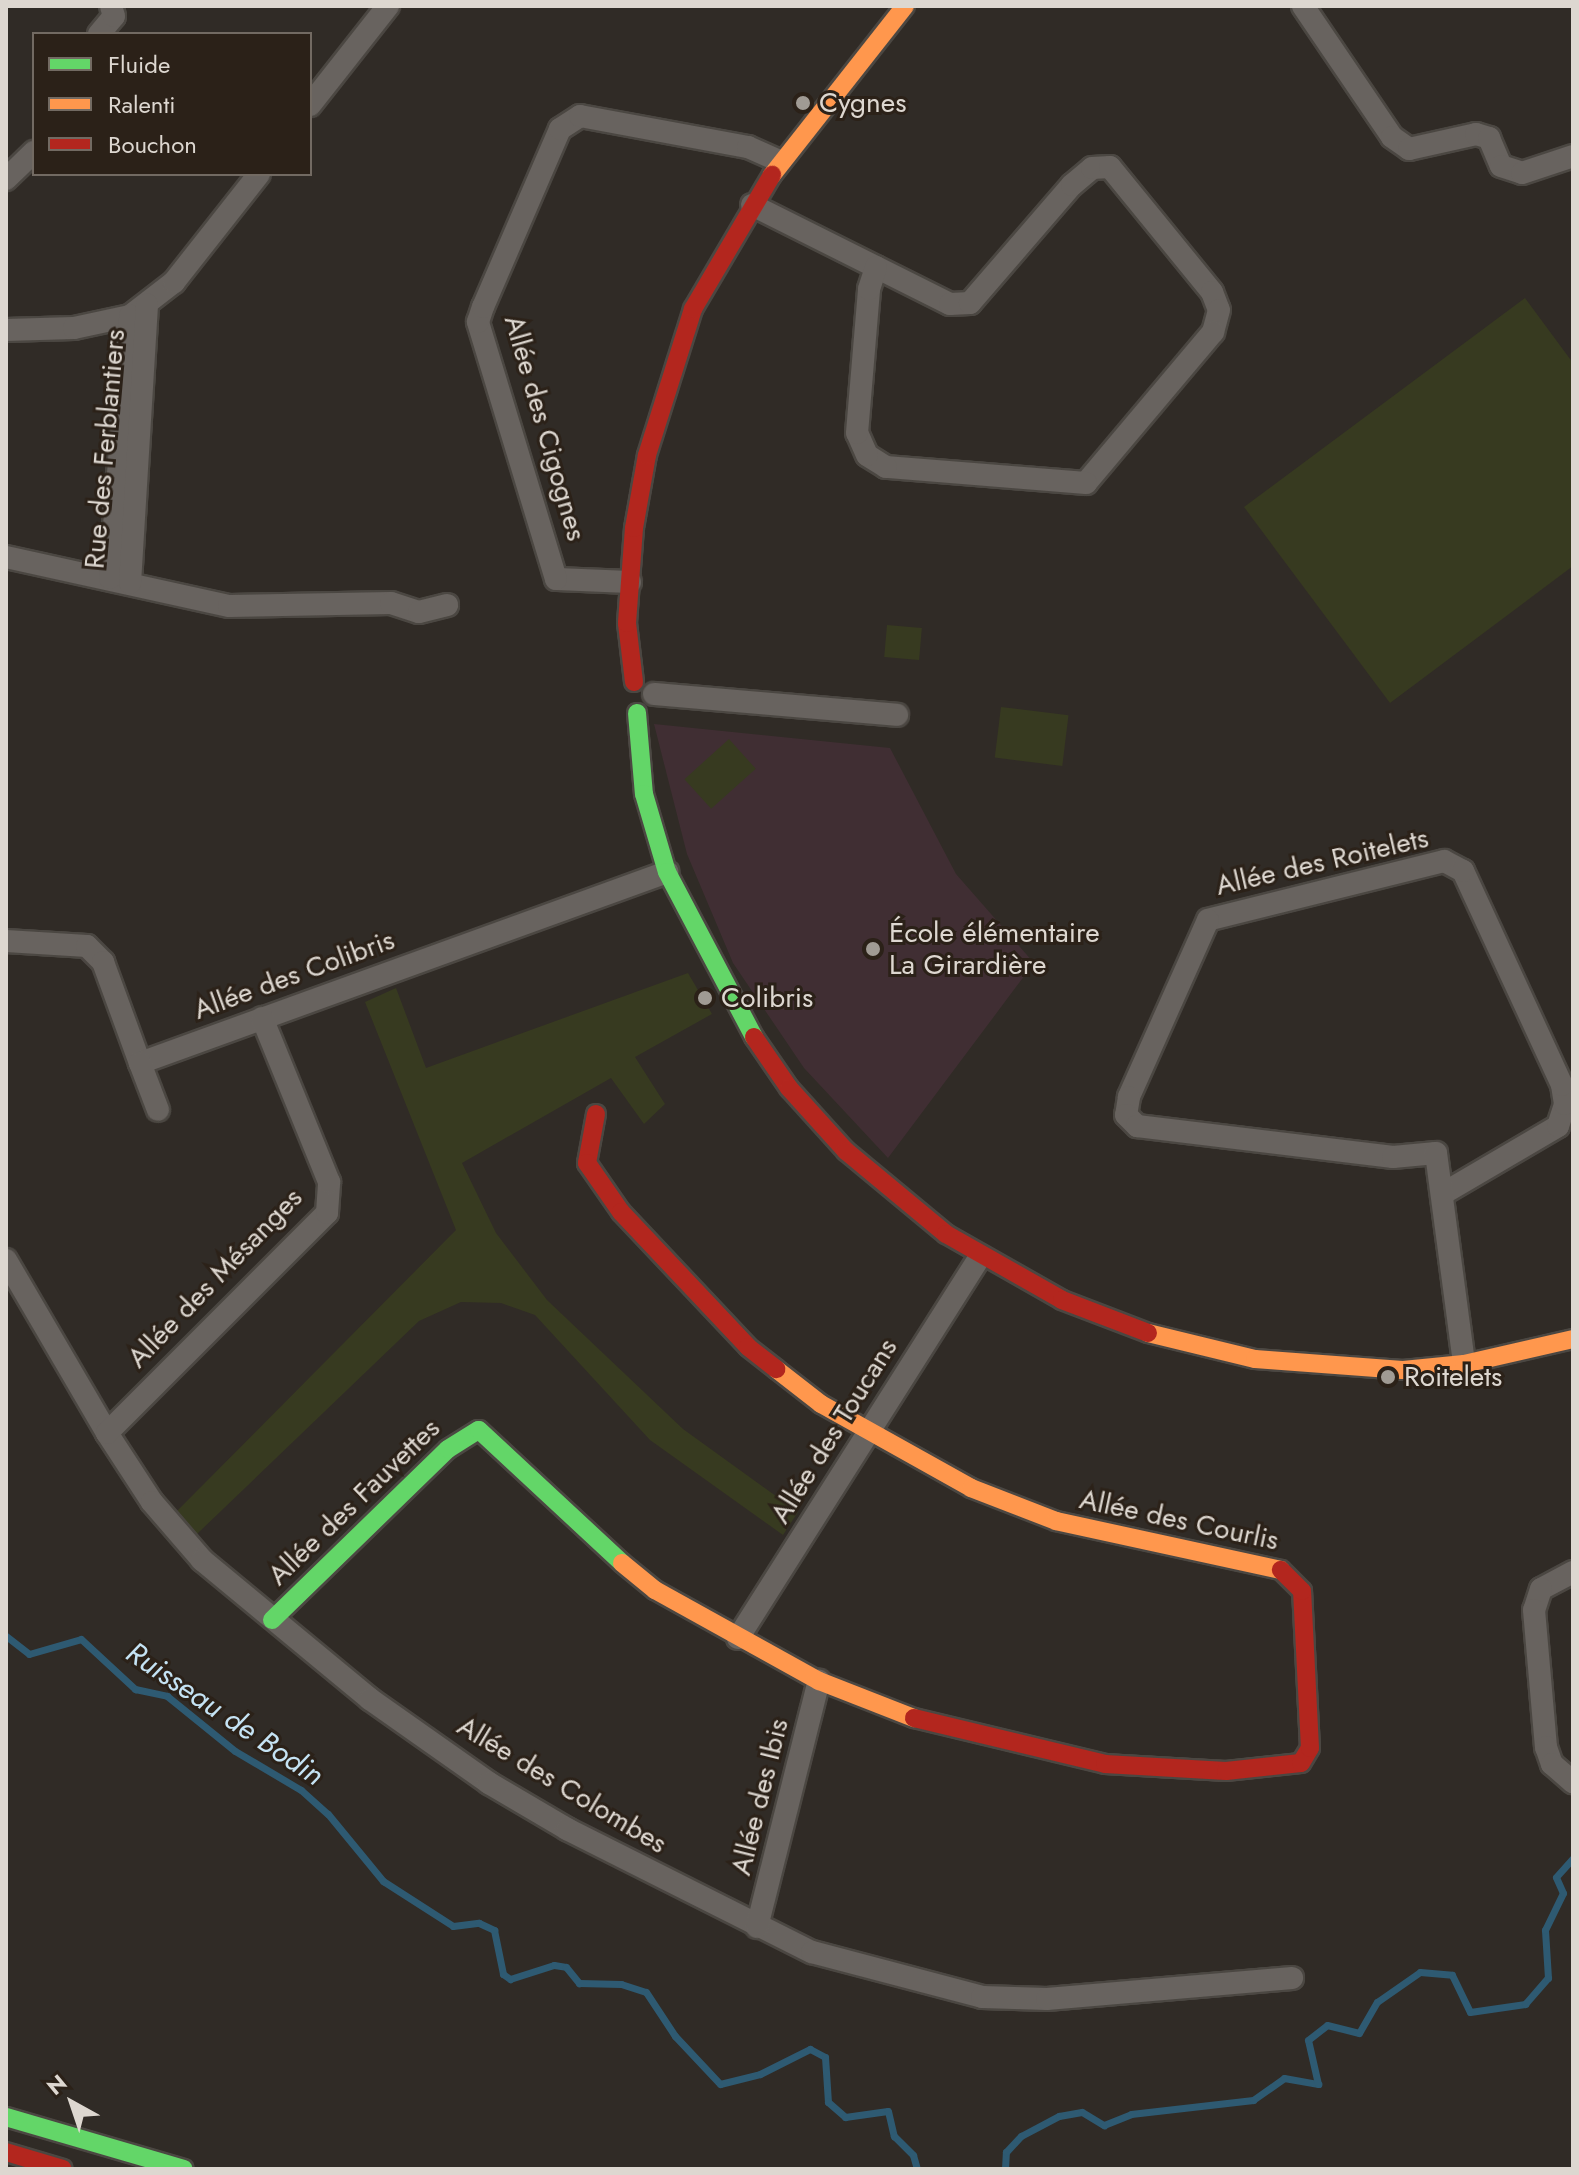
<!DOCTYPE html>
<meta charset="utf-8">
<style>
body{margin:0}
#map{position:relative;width:1579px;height:2175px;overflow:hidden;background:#302b26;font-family:Jost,sans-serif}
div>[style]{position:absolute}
.education>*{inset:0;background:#402e33}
.green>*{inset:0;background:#373a20;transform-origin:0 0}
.stream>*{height:7px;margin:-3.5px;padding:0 3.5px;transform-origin:3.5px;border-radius:3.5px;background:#2e5a72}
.roads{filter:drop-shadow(2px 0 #4b4742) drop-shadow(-2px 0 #4b4742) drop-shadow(0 2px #4b4742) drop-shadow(0 -2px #4b4742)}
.street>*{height:22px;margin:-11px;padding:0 11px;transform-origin:11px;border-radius:11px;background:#68635f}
.fast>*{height:18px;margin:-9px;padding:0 9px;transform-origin:9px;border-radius:9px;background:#63d668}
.slow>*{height:18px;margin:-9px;padding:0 9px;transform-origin:9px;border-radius:9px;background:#ff974d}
.jam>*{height:18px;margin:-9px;padding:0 9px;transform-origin:9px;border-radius:9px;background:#b3261e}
.dots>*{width:22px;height:22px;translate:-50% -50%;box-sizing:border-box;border:4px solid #2b2118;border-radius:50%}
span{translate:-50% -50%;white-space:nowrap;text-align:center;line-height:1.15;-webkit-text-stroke:6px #2b2118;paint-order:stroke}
.poi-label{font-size:28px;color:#ddd7d0}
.left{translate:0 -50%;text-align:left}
.street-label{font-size:28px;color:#ddd7d0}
.water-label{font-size:30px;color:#c5e3f4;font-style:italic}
.frame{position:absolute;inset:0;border:8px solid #ddd7d0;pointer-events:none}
.legend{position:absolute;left:32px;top:32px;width:280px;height:144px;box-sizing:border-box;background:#2b2118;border:2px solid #726a62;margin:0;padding:10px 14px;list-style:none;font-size:24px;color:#ddd7d0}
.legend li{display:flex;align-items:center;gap:16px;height:40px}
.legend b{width:40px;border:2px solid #726a62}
.north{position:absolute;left:32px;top:2063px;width:80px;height:80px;-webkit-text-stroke:6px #2b2118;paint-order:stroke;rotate:320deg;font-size:22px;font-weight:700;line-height:32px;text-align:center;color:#ddd7d0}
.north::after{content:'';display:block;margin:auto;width:28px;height:36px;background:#ddd7d0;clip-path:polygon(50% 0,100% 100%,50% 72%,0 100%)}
</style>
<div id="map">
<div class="education">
<i style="clip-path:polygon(654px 724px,890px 748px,956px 874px,1034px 963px,888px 1158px,804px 1068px,733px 963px,687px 854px)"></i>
</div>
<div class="green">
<i style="clip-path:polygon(1525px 298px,1573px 363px,1573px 566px,1390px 703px,1244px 507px)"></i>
<i style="left:887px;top:625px;width:35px;height:32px;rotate:5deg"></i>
<i style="left:1001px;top:707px;width:68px;height:51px;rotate:7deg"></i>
<i style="left:729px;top:739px;width:40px;height:60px;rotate:48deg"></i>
<i style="clip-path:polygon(688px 973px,712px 1014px,635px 1057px,665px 1104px,644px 1124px,611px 1078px,462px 1163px,496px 1233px,547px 1300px,683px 1429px,798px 1512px,783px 1535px,650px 1440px,535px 1315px,501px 1303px,461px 1302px,419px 1321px,197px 1534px,175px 1513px,456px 1230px,365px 1002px,396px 988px,426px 1068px)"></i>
</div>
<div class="stream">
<i style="left:6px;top:1636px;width:29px;rotate:38deg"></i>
<i style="left:29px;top:1654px;width:54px;rotate:-16.1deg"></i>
<i style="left:81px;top:1639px;width:74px;rotate:42.8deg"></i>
<i style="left:135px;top:1689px;width:33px;rotate:12deg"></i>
<i style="left:167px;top:1696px;width:87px;rotate:39deg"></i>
<i style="left:235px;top:1751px;width:77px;rotate:30.6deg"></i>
<i style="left:301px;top:1790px;width:36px;rotate:42deg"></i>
<i style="left:328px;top:1814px;width:87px;rotate:50.6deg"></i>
<i style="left:383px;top:1881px;width:83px;rotate:32.7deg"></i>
<i style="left:453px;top:1926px;width:26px;rotate:-7deg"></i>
<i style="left:479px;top:1923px;width:17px;rotate:25deg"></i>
<i style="left:494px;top:1930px;width:45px;rotate:78.4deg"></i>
<i style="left:503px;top:1974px;width:9px;rotate:36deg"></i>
<i style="left:510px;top:1979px;width:46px;rotate:-17.7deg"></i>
<i style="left:554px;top:1965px;width:12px;rotate:9deg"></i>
<i style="left:566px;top:1967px;width:21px;rotate:51deg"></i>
<i style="left:579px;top:1983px;width:42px;rotate:1.4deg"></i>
<i style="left:621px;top:1984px;width:26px;rotate:18deg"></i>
<i style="left:646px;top:1992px;width:53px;rotate:56.6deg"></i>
<i style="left:675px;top:2036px;width:66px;rotate:46.8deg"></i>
<i style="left:720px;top:2084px;width:41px;rotate:-14deg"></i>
<i style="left:760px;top:2074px;width:56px;rotate:-26.6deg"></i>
<i style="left:810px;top:2049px;width:17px;rotate:28deg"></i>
<i style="left:825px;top:2057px;width:45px;rotate:86.2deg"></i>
<i style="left:828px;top:2102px;width:23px;rotate:41deg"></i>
<i style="left:845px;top:2117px;width:43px;rotate:-7.9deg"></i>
<i style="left:888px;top:2111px;width:26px;rotate:77deg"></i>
<i style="left:894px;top:2136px;width:27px;rotate:45deg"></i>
<i style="left:913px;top:2155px;width:15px;rotate:74deg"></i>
<i style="left:1005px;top:2169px;width:17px;rotate:-87deg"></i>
<i style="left:1006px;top:2152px;width:22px;rotate:-47deg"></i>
<i style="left:1021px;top:2136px;width:43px;rotate:-27.8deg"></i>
<i style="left:1059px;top:2116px;width:23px;rotate:-10deg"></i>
<i style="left:1082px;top:2112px;width:26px;rotate:31deg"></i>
<i style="left:1104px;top:2125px;width:29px;rotate:-22deg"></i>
<i style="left:1131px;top:2114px;width:123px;rotate:-6.5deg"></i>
<i style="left:1253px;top:2100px;width:38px;rotate:-35deg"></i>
<i style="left:1284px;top:2078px;width:35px;rotate:10deg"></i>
<i style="left:1318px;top:2084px;width:45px;rotate:-102.8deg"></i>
<i style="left:1308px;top:2040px;width:24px;rotate:-38deg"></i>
<i style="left:1327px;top:2025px;width:33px;rotate:14deg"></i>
<i style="left:1359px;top:2033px;width:36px;rotate:-60deg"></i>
<i style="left:1377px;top:2002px;width:52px;rotate:-34.9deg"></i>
<i style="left:1420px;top:1972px;width:32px;rotate:5deg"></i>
<i style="left:1452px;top:1975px;width:41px;rotate:64.1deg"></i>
<i style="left:1470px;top:2012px;width:56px;rotate:-8.3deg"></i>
<i style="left:1525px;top:2004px;width:35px;rotate:-49deg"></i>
<i style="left:1548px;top:1978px;width:48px;rotate:-93.6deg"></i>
<i style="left:1545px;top:1930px;width:41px;rotate:-64.1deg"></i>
<i style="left:1563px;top:1893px;width:17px;rotate:-114deg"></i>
<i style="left:1556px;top:1877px;width:25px;rotate:-48deg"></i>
</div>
<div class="roads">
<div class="street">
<i style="left:1303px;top:6px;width:158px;rotate:55.8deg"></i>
<i style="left:1392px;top:137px;width:21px;rotate:35deg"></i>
<i style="left:1409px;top:149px;width:69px;rotate:-12.6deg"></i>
<i style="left:1476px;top:134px;width:14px;rotate:17deg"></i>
<i style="left:1489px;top:138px;width:30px;rotate:67deg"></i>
<i style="left:1501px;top:166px;width:22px;rotate:18deg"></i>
<i style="left:1522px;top:173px;width:54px;rotate:-18.4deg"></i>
<i style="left:99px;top:34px;width:23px;rotate:-50deg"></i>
<i style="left:114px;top:16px;width:10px;rotate:-107deg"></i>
<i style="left:310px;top:105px;width:126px;rotate:-51.8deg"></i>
<i style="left:6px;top:179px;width:39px;rotate:-44deg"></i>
<i style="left:752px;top:205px;width:221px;rotate:26.6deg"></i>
<i style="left:950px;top:304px;width:20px;rotate:-3deg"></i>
<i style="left:970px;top:303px;width:156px;rotate:-49.2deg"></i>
<i style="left:1072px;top:185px;width:26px;rotate:-40deg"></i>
<i style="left:1092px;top:168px;width:18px;rotate:-3deg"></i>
<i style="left:1110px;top:167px;width:161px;rotate:50.8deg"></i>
<i style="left:1212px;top:292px;width:19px;rotate:69deg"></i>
<i style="left:1219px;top:310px;width:23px;rotate:105deg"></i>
<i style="left:1213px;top:332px;width:197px;rotate:130.1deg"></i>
<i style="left:1086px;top:483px;width:201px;rotate:-175.4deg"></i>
<i style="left:886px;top:467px;width:22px;rotate:-148deg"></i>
<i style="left:867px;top:455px;width:24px;rotate:-114deg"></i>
<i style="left:857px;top:433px;width:144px;rotate:-85.2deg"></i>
<i style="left:869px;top:289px;width:23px;rotate:-72deg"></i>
<i style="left:6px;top:330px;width:68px;rotate:-1.7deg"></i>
<i style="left:74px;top:328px;width:57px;rotate:-12.1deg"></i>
<i style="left:130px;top:316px;width:56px;rotate:-37.7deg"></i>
<i style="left:174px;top:282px;width:137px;rotate:-51.8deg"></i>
<i style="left:6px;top:557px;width:228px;rotate:12.4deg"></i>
<i style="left:229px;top:606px;width:162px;rotate:-1.1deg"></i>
<i style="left:391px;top:603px;width:29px;rotate:18deg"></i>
<i style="left:419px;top:612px;width:29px;rotate:-14deg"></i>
<i style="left:110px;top:578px;width:263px;rotate:-85.6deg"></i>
<i style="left:630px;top:582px;width:74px;rotate:-177.7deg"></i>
<i style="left:556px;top:579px;width:269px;rotate:-106.9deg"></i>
<i style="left:478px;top:322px;width:16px;rotate:-72deg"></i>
<i style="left:483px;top:307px;width:194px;rotate:-66.6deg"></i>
<i style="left:560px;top:129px;width:24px;rotate:-33deg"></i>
<i style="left:580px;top:116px;width:171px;rotate:10.5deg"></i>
<i style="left:748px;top:147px;width:35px;rotate:24deg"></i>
<i style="left:130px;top:583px;width:279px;rotate:-86.5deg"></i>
<i style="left:654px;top:694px;width:244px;rotate:4.9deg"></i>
<i style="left:6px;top:941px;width:81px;rotate:3.5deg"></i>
<i style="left:87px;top:946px;width:23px;rotate:45deg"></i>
<i style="left:103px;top:962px;width:108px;rotate:69.9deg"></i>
<i style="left:140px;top:1063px;width:561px;rotate:-19.92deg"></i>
<i style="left:140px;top:1063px;width:50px;rotate:69deg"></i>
<i style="left:1444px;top:1193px;width:132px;rotate:-30.4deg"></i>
<i style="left:1558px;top:1126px;width:23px;rotate:-72deg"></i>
<i style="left:1565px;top:1104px;width:19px;rotate:-99deg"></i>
<i style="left:1562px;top:1085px;width:236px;rotate:-114.8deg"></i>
<i style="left:1463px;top:871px;width:21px;rotate:-152deg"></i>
<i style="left:1444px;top:861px;width:243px;rotate:166deg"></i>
<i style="left:1208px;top:920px;width:194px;rotate:114.1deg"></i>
<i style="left:1129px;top:1097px;width:18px;rotate:99deg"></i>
<i style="left:1126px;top:1115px;width:16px;rotate:45deg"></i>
<i style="left:1137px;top:1126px;width:258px;rotate:6.9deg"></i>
<i style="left:1393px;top:1157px;width:43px;rotate:-5.3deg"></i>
<i style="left:1436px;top:1153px;width:213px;rotate:82.4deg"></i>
<i style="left:6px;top:1260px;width:200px;rotate:59.7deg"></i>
<i style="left:107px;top:1433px;width:82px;rotate:56.9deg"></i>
<i style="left:152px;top:1502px;width:77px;rotate:49.2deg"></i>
<i style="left:202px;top:1560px;width:218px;rotate:39.6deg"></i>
<i style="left:370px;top:1699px;width:146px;rotate:35.2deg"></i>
<i style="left:489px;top:1783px;width:91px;rotate:30.5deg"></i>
<i style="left:567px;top:1829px;width:274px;rotate:26.7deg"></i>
<i style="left:812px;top:1952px;width:176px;rotate:14.8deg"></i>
<i style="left:982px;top:1997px;width:65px;rotate:1.8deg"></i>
<i style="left:1047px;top:1999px;width:246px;rotate:-4.9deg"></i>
<i style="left:107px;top:1433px;width:311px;rotate:-45deg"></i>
<i style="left:327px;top:1213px;width:31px;rotate:-86deg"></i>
<i style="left:329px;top:1182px;width:177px;rotate:-112.2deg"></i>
<i style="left:1573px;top:1572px;width:36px;rotate:152deg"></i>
<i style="left:1541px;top:1589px;width:22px;rotate:108deg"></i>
<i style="left:1534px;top:1610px;width:138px;rotate:85deg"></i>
<i style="left:1546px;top:1747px;width:18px;rotate:71deg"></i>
<i style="left:1552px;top:1764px;width:28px;rotate:41deg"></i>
<i style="left:738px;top:1638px;width:452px;rotate:-57.6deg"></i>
<i style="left:757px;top:1927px;width:254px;rotate:-75.9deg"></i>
</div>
<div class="fast">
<i style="left:637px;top:713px;width:81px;rotate:85.1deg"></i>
<i style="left:644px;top:794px;width:81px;rotate:73.6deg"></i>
<i style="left:667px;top:872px;width:187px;rotate:62.2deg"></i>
<i style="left:272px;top:1620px;width:245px;rotate:-44.2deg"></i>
<i style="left:448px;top:1449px;width:36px;rotate:-32deg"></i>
<i style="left:479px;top:1430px;width:195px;rotate:42.9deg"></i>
<i style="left:6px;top:2117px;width:185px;rotate:16.3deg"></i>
</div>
<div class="slow">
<i style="left:772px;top:175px;width:215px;rotate:-51.8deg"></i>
<i style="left:1148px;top:1333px;width:110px;rotate:13.7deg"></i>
<i style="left:1255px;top:1359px;width:148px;rotate:4.3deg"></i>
<i style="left:1403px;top:1370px;width:61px;rotate:-5.6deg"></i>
<i style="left:1464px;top:1364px;width:112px;rotate:-12.9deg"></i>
<i style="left:776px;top:1369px;width:57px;rotate:37.9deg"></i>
<i style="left:821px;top:1404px;width:172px;rotate:29.2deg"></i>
<i style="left:971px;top:1488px;width:91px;rotate:21.2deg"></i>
<i style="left:1056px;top:1521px;width:230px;rotate:12.3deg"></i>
<i style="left:622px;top:1563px;width:43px;rotate:39.3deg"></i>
<i style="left:655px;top:1590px;width:188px;rotate:29deg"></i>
<i style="left:819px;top:1681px;width:102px;rotate:21.3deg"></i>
</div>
<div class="jam">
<i style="left:634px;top:682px;width:59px;rotate:-96.8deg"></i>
<i style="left:627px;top:623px;width:95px;rotate:-85.8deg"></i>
<i style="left:634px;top:528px;width:74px;rotate:-79.9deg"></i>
<i style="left:647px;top:455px;width:153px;rotate:-72.5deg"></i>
<i style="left:693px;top:309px;width:156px;rotate:-59.5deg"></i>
<i style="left:754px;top:1037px;width:62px;rotate:55.5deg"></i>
<i style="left:789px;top:1088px;width:85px;rotate:47.9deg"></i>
<i style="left:846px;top:1151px;width:130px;rotate:39.7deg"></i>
<i style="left:946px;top:1234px;width:133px;rotate:29.6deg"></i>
<i style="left:1062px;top:1300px;width:92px;rotate:21deg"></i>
<i style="left:596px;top:1114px;width:50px;rotate:100.4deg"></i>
<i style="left:587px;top:1163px;width:60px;rotate:55.2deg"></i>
<i style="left:621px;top:1212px;width:185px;rotate:46.7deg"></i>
<i style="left:748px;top:1347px;width:36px;rotate:38deg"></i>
<i style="left:914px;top:1718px;width:196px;rotate:13.5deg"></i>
<i style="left:1105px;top:1764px;width:121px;rotate:3.3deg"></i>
<i style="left:1226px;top:1771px;width:75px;rotate:-6.1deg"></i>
<i style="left:1301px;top:1763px;width:17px;rotate:-59deg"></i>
<i style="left:1310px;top:1748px;width:157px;rotate:-92.9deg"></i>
<i style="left:1302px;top:1591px;width:30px;rotate:-135deg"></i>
<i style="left:6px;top:2152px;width:59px;rotate:16.6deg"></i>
</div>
</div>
<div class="dots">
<i style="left:803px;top:103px;background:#a09b94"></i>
<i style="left:873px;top:949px;background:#a09b94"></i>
<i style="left:705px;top:998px;background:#a09b94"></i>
<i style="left:1388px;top:1377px;background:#a09b94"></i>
</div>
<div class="poi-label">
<span class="left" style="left:819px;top:103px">Cygnes</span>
<span class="left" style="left:889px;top:949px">École élémentaire<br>La Girardière</span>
<span class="left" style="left:721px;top:998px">Colibris</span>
<span class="left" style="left:1404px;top:1377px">Roitelets</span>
</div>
<div class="street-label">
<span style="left:545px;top:428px;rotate:74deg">Allée des Cigognes</span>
<span style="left:105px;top:449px;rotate:-85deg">Rue des Ferblantiers</span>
<span style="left:1322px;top:862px;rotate:-13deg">Allée des Roitelets</span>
<span style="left:294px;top:975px;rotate:-20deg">Allée des Colibris</span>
<span style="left:215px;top:1278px;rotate:-46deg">Allée des Mésanges</span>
<span style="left:834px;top:1431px;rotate:-58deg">Allée des Toucans</span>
<span style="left:354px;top:1502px;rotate:-44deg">Allée des Fauvettes</span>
<span style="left:1179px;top:1520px;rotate:12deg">Allée des Courlis</span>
<span style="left:562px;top:1785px;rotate:31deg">Allée des Colombes</span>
<span style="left:760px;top:1797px;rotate:-76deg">Allée des Ibis</span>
</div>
<div class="water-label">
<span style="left:225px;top:1714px;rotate:34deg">Ruisseau de Bodin</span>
</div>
<div class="frame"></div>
<ul class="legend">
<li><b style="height:10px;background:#63d668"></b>Fluide</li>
<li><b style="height:10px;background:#ff974d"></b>Ralenti</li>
<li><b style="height:10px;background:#b3261e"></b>Bouchon</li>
</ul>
<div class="north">N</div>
</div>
